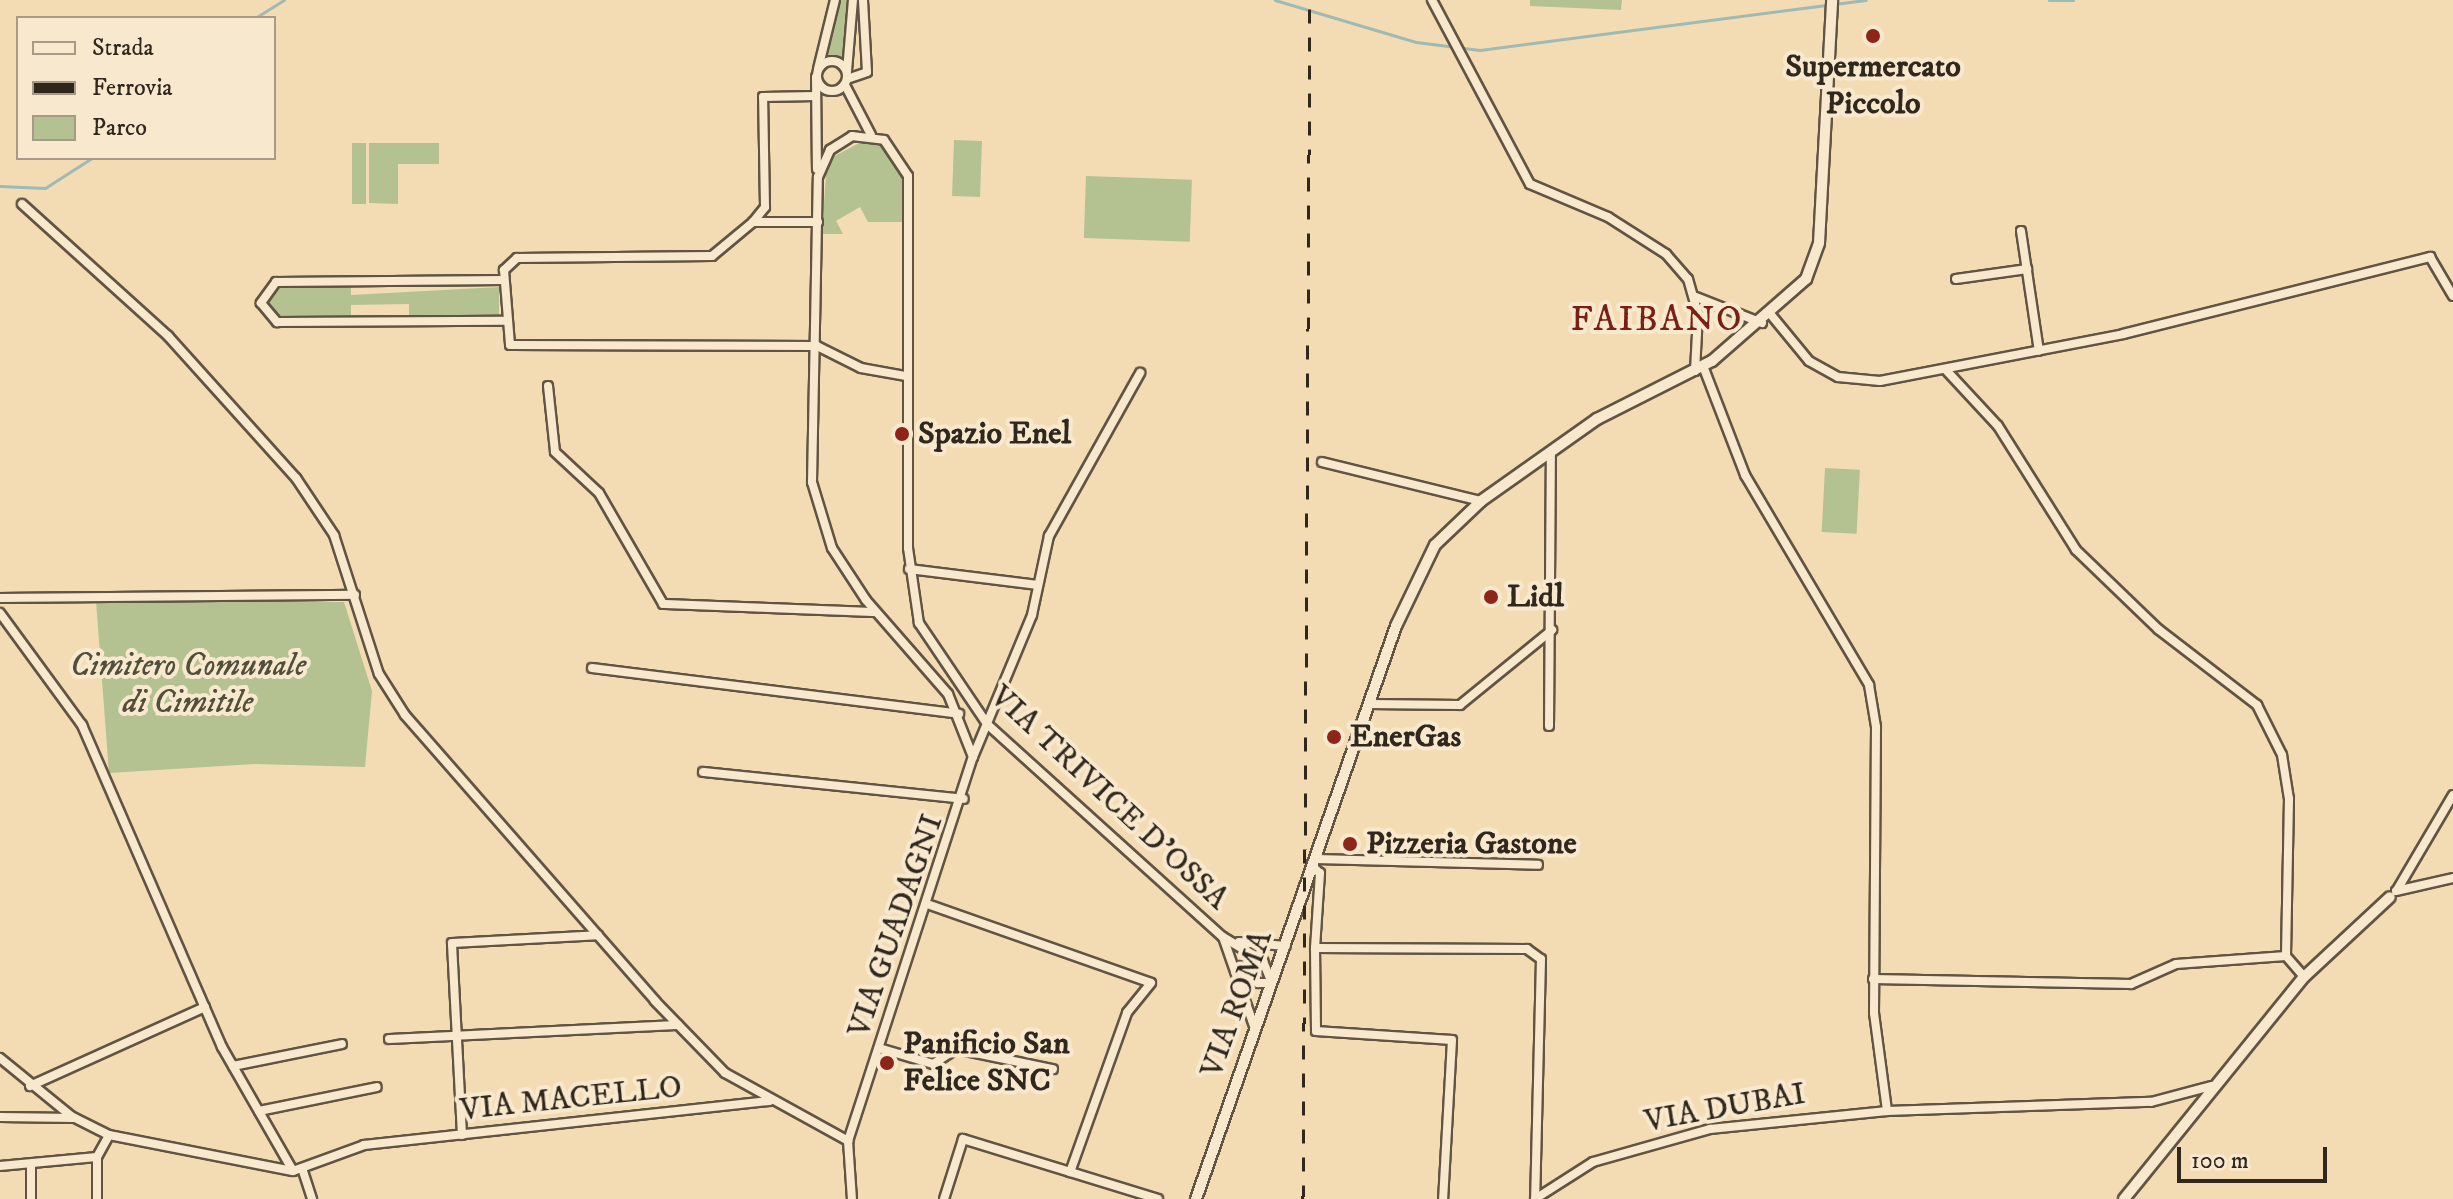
<!DOCTYPE html>
<style>
body{margin:0}
#map{position:relative;width:2453px;height:1199px;overflow:hidden;background:#f3dcb3;font-family:"IM FELL DW Pica",serif}
div>[style]{position:absolute}
.green>*{inset:0;background:#b4c292;transform-origin:0 0}
.stream>*{height:3px;margin:-1.5px;padding:0 1.5px;transform-origin:1.5px;border-radius:1.5px;background:#9ebab5}
.roads{filter:drop-shadow(2px 0 #615442) drop-shadow(-2px 0 #615442) drop-shadow(0 2px #615442) drop-shadow(0 -2px #615442)}
.minor>*{height:8px;margin:-4px;padding:0 4px;transform-origin:4px;border-radius:4px;background:#f7e8ce}
.minor>.ring{margin:-4px;padding:0;box-sizing:content-box;background:none;border:8px solid #f7e8ce;border-radius:50%}
.tertiary>*{height:10px;margin:-5px;padding:0 5px;transform-origin:5px;border-radius:5px;background:#f7e8ce}
.rail>*{height:3px;margin-top:-1.5px;transform-origin:0;background:repeating-linear-gradient(90deg,#30271d 0 14px,transparent 0 28px)}
.dots>*{width:22px;height:22px;translate:-50% -50%;box-sizing:border-box;border:4px solid #f7e8ce;border-radius:50%}
span{translate:-50% -50%;white-space:nowrap;text-align:center;line-height:1.15;-webkit-text-stroke:8px #f7e8ce;paint-order:stroke}
.poi-label{font-size:32px;color:#30271d;font-weight:700}
.left{translate:0 -50%;text-align:left}
.park-label{font-size:32px;color:#514e3a;font-style:italic}
.street-label{font-size:32px;color:#30271d}
.quarter-label{font-size:36px;color:#7a1f14;letter-spacing:2px}
.legend{position:absolute;left:16px;top:16px;width:260px;height:144px;box-sizing:border-box;background:#f7e8ce;border:2px solid #a79b87;margin:0;padding:10px 14px;list-style:none;font-size:24px;color:#30271d}
.legend li{display:flex;align-items:center;gap:16px;height:40px}
.legend b{width:40px;border:2px solid #a79b87}
.scale{position:absolute;left:2177px;top:1147px;width:150px;height:36px;box-sizing:border-box;border:4px solid #30271d;border-top:0;padding-left:10px;font-size:24px;line-height:28px;white-space:nowrap;color:#30271d;-webkit-text-stroke:6px #f7e8ce;paint-order:stroke}
</style>
<div id="map">
<div class="green">
<i style="clip-path:polygon(840px 0,848px 0,842px 60px,824px 53px)"></i>
<i style="clip-path:polygon(1530px 0,1622px 0,1621px 10px,1530px 6px)"></i>
<i style="clip-path:polygon(865px 140px,885px 147px,902px 172px,903px 222px,868px 222px,860px 207px,836px 221px,843px 234px,822px 234px,827px 160px)"></i>
<i style="left:954px;top:140px;width:28px;height:56px;rotate:2deg"></i>
<i style="left:352px;top:143px;width:14px;height:61px"></i>
<i style="clip-path:polygon(369px 143px,439px 143px,439px 164px,398px 164px,398px 204px,369px 203px)"></i>
<i style="left:1086px;top:176px;width:106px;height:62px;rotate:2deg"></i>
<i style="clip-path:polygon(351px 287px,351px 295px,499px 287px,499px 315px,409px 316px,409px 304px,351px 305px,351px 315px,277px 316px,268px 304px,280px 288px)"></i>
<i style="left:1825px;top:468px;width:35px;height:64px;rotate:3deg"></i>
<i style="clip-path:polygon(96px 601px,344px 602px,372px 691px,365px 767px,255px 764px,109px 773px)"></i>
</div>
<div class="stream">
<i style="left:1275px;top:0;width:147px;rotate:16.6deg"></i>
<i style="left:1416px;top:42px;width:64px;rotate:7.1deg"></i>
<i style="left:1480px;top:50px;width:389px;rotate:-7.4deg"></i>
<i style="left:2049px;top:0;width:24px"></i>
<i style="left:255px;top:18px;width:34px;rotate:-32deg"></i>
<i style="left:0;top:186px;width:45px;rotate:2.5deg"></i>
<i style="left:45px;top:188px;width:56px;rotate:-32.6deg"></i>
</div>
<div class="roads">
<div class="minor">
<i style="left:1432px;top:0;width:208px;rotate:62deg"></i>
<i style="left:1530px;top:184px;width:85px;rotate:22.9deg"></i>
<i style="left:1608px;top:217px;width:69px;rotate:32.5deg"></i>
<i style="left:1666px;top:254px;width:33px;rotate:49deg"></i>
<i style="left:1688px;top:279px;width:37px;rotate:74deg"></i>
<i style="left:1698px;top:315px;width:56px;rotate:93.1deg"></i>
<i class="ring" style="left:817px;top:61px;width:22px;height:22px"></i>
<i style="left:818px;top:69px;width:71px;rotate:-76.2deg"></i>
<i style="left:847px;top:71px;width:71px;rotate:-85.2deg"></i>
<i style="left:816px;top:77px;width:92px;rotate:89.4deg"></i>
<i style="left:847px;top:79px;width:21px;rotate:-19deg"></i>
<i style="left:867px;top:72px;width:72px;rotate:-93.2deg"></i>
<i style="left:845px;top:85px;width:56px;rotate:62.5deg"></i>
<i style="left:22px;top:204px;width:197px;rotate:42.1deg"></i>
<i style="left:168px;top:336px;width:191px;rotate:48deg"></i>
<i style="left:296px;top:478px;width:69px;rotate:56.3deg"></i>
<i style="left:334px;top:535px;width:146px;rotate:72.1deg"></i>
<i style="left:379px;top:674px;width:49px;rotate:57.6deg"></i>
<i style="left:405px;top:715px;width:380px;rotate:48.8deg"></i>
<i style="left:655px;top:1001px;width:100px;rotate:45.8deg"></i>
<i style="left:725px;top:1073px;width:141px;rotate:28.9deg"></i>
<i style="left:753px;top:222px;width:19px;rotate:-51deg"></i>
<i style="left:765px;top:207px;width:110px;rotate:-91deg"></i>
<i style="left:763px;top:97px;width:53px;rotate:-1.1deg"></i>
<i style="left:818px;top:222px;width:65px;rotate:180deg"></i>
<i style="left:753px;top:222px;width:53px;rotate:140.3deg"></i>
<i style="left:712px;top:256px;width:195px;rotate:179.4deg"></i>
<i style="left:517px;top:258px;width:18px;rotate:137deg"></i>
<i style="left:504px;top:270px;width:75px;rotate:85.4deg"></i>
<i style="left:510px;top:345px;width:307px;rotate:0.2deg"></i>
<i style="left:817px;top:346px;width:49px;rotate:26.6deg"></i>
<i style="left:861px;top:368px;width:46px;rotate:10.1deg"></i>
<i style="left:2021px;top:231px;width:121px;rotate:81.5deg"></i>
<i style="left:1956px;top:279px;width:72px;rotate:-8deg"></i>
<i style="left:504px;top:280px;width:228px;rotate:179.5deg"></i>
<i style="left:276px;top:282px;width:26px;rotate:126deg"></i>
<i style="left:261px;top:303px;width:25px;rotate:50deg"></i>
<i style="left:277px;top:322px;width:227px;rotate:-0.3deg"></i>
<i style="left:1696px;top:297px;width:71px;rotate:21.5deg"></i>
<i style="left:1772px;top:316px;width:58px;rotate:50.6deg"></i>
<i style="left:1809px;top:361px;width:33px;rotate:29deg"></i>
<i style="left:1838px;top:377px;width:42px;rotate:5.4deg"></i>
<i style="left:1880px;top:381px;width:248px;rotate:-10.9deg"></i>
<i style="left:2123px;top:334px;width:317px;rotate:-14.1deg"></i>
<i style="left:2430px;top:257px;width:45px;rotate:59.5deg"></i>
<i style="left:1703px;top:366px;width:117px;rotate:68.9deg"></i>
<i style="left:1745px;top:475px;width:244px;rotate:59.4deg"></i>
<i style="left:1869px;top:685px;width:43px;rotate:80.5deg"></i>
<i style="left:1876px;top:727px;width:286px;rotate:90.4deg"></i>
<i style="left:1874px;top:1013px;width:99px;rotate:82.4deg"></i>
<i style="left:1946px;top:370px;width:76px;rotate:47.1deg"></i>
<i style="left:1998px;top:426px;width:146px;rotate:57.8deg"></i>
<i style="left:2076px;top:550px;width:114px;rotate:43.9deg"></i>
<i style="left:2158px;top:629px;width:125px;rotate:37.5deg"></i>
<i style="left:2257px;top:705px;width:56px;rotate:63.4deg"></i>
<i style="left:2282px;top:755px;width:45px;rotate:81deg"></i>
<i style="left:2289px;top:799px;width:157px;rotate:91.1deg"></i>
<i style="left:548px;top:386px;width:66px;rotate:83.9deg"></i>
<i style="left:555px;top:452px;width:60px;rotate:43deg"></i>
<i style="left:599px;top:493px;width:128px;rotate:60deg"></i>
<i style="left:663px;top:604px;width:212px;rotate:2.2deg"></i>
<i style="left:1322px;top:462px;width:164px;rotate:13.8deg"></i>
<i style="left:909px;top:569px;width:130px;rotate:7.1deg"></i>
<i style="left:0;top:598px;width:355px;rotate:-0.5deg"></i>
<i style="left:0;top:613px;width:139px;rotate:53.8deg"></i>
<i style="left:82px;top:725px;width:351px;rotate:66.5deg"></i>
<i style="left:222px;top:1047px;width:143px;rotate:60.2deg"></i>
<i style="left:592px;top:668px;width:370px;rotate:7.1deg"></i>
<i style="left:1369px;top:704px;width:91px;rotate:0.6deg"></i>
<i style="left:1460px;top:705px;width:119px;rotate:-39.2deg"></i>
<i style="left:1549px;top:726px;width:274px;rotate:-89.6deg"></i>
<i style="left:973px;top:757px;width:68px;rotate:-111.6deg"></i>
<i style="left:948px;top:694px;width:125px;rotate:-131.1deg"></i>
<i style="left:866px;top:600px;width:62px;rotate:-123.2deg"></i>
<i style="left:832px;top:548px;width:69px;rotate:-106.9deg"></i>
<i style="left:812px;top:482px;width:305px;rotate:-88.9deg"></i>
<i style="left:818px;top:177px;width:30px;rotate:-66deg"></i>
<i style="left:830px;top:150px;width:26px;rotate:-32deg"></i>
<i style="left:852px;top:136px;width:32px;rotate:7deg"></i>
<i style="left:884px;top:140px;width:43px;rotate:56.3deg"></i>
<i style="left:908px;top:176px;width:372px;rotate:90deg"></i>
<i style="left:908px;top:548px;width:76px;rotate:81.7deg"></i>
<i style="left:919px;top:623px;width:122px;rotate:56deg"></i>
<i style="left:987px;top:724px;width:318px;rotate:42.1deg"></i>
<i style="left:1223px;top:937px;width:97px;rotate:70.8deg"></i>
<i style="left:703px;top:772px;width:262px;rotate:5.9deg"></i>
<i style="left:1316px;top:859px;width:222px;rotate:1.5deg"></i>
<i style="left:1313px;top:867px;width:9px;rotate:41deg"></i>
<i style="left:1320px;top:873px;width:75px;rotate:93.8deg"></i>
<i style="left:1315px;top:948px;width:212px;rotate:0.3deg"></i>
<i style="left:1527px;top:949px;width:17px;rotate:36deg"></i>
<i style="left:1541px;top:959px;width:239px;rotate:91.4deg"></i>
<i style="left:2397px;top:890px;width:110px;rotate:-59.5deg"></i>
<i style="left:2396px;top:891px;width:58px;rotate:-12.8deg"></i>
<i style="left:930px;top:905px;width:234px;rotate:19.4deg"></i>
<i style="left:1151px;top:983px;width:38px;rotate:129deg"></i>
<i style="left:1127px;top:1013px;width:169px;rotate:109.7deg"></i>
<i style="left:1223px;top:937px;width:47px;rotate:31deg"></i>
<i style="left:1263px;top:961px;width:24px;rotate:68deg"></i>
<i style="left:1272px;top:983px;width:14px;rotate:180deg"></i>
<i style="left:1258px;top:983px;width:25px;rotate:-137deg"></i>
<i style="left:1239px;top:942px;width:47px;rotate:4.9deg"></i>
<i style="left:1315px;top:948px;width:83px;rotate:89.3deg"></i>
<i style="left:1316px;top:1031px;width:136px;rotate:3.8deg"></i>
<i style="left:1452px;top:1040px;width:159px;rotate:93.2deg"></i>
<i style="left:1873px;top:979px;width:258px;rotate:1.1deg"></i>
<i style="left:2131px;top:984px;width:49px;rotate:-24deg"></i>
<i style="left:2176px;top:964px;width:110px;rotate:-4.2deg"></i>
<i style="left:2286px;top:956px;width:28px;rotate:49deg"></i>
<i style="left:389px;top:1039px;width:289px;rotate:-2.8deg"></i>
<i style="left:879px;top:1048px;width:56px;rotate:16.5deg"></i>
<i style="left:933px;top:1064px;width:27px;rotate:-33deg"></i>
<i style="left:956px;top:1049px;width:99px;rotate:11.7deg"></i>
<i style="left:0;top:1058px;width:92px;rotate:39.2deg"></i>
<i style="left:71px;top:1116px;width:42px;rotate:26.6deg"></i>
<i style="left:109px;top:1135px;width:187px;rotate:11.1deg"></i>
<i style="left:293px;top:1171px;width:76px;rotate:-20.1deg"></i>
<i style="left:364px;top:1145px;width:408px;rotate:-6.2deg"></i>
<i style="left:233px;top:1066px;width:111px;rotate:-11.4deg"></i>
<i style="left:30px;top:1086px;width:192px;rotate:-24.3deg"></i>
<i style="left:259px;top:1111px;width:120px;rotate:-11.5deg"></i>
<i style="left:0;top:1117px;width:74px;rotate:0.8deg"></i>
<i style="left:462px;top:1135px;width:192px;rotate:-93deg"></i>
<i style="left:452px;top:943px;width:146px;rotate:-3.1deg"></i>
<i style="left:848px;top:1141px;width:404px;rotate:-72deg"></i>
<i style="left:973px;top:757px;width:154px;rotate:-67.4deg"></i>
<i style="left:1032px;top:615px;width:81px;rotate:-77.9deg"></i>
<i style="left:1049px;top:536px;width:187px;rotate:-60.8deg"></i>
<i style="left:848px;top:1141px;width:58px;rotate:86.1deg"></i>
<i style="left:0;top:1166px;width:97px;rotate:-5.3deg"></i>
<i style="left:97px;top:1157px;width:25px;rotate:-61deg"></i>
<i style="left:302px;top:1168px;width:33px;rotate:72deg"></i>
<i style="left:31px;top:1199px;width:33px;rotate:-90deg"></i>
<i style="left:97px;top:1199px;width:42px;rotate:-90deg"></i>
<i style="left:944px;top:1199px;width:63px;rotate:-72.4deg"></i>
<i style="left:963px;top:1139px;width:204px;rotate:17.1deg"></i>
<i style="left:1535px;top:1199px;width:69px;rotate:-32.5deg"></i>
<i style="left:1593px;top:1162px;width:122px;rotate:-15.8deg"></i>
<i style="left:1710px;top:1129px;width:178px;rotate:-5.8deg"></i>
<i style="left:1887px;top:1111px;width:264px;rotate:-2deg"></i>
<i style="left:2151px;top:1102px;width:62px;rotate:-14.9deg"></i>
</div>
<div class="tertiary">
<i style="left:1196px;top:1199px;width:607px;rotate:-70.76deg"></i>
<i style="left:1396px;top:626px;width:90px;rotate:-64.3deg"></i>
<i style="left:1435px;top:545px;width:64px;rotate:-43.7deg"></i>
<i style="left:1481px;top:501px;width:142px;rotate:-35.3deg"></i>
<i style="left:1597px;top:419px;width:129px;rotate:-26.8deg"></i>
<i style="left:1712px;top:361px;width:125px;rotate:-41.1deg"></i>
<i style="left:1806px;top:279px;width:38px;rotate:-70deg"></i>
<i style="left:1819px;top:243px;width:243px;rotate:-86.9deg"></i>
<i style="left:2124px;top:1199px;width:286px;rotate:-51deg"></i>
<i style="left:2304px;top:977px;width:117px;rotate:-42.9deg"></i>
</div>
</div>
<div class="rail">
<i style="left:1303px;top:1199px;width:1199px;rotate:-89.67deg"></i>
</div>
<div class="dots">
<i style="left:1873px;top:36px;background:#8f2418"></i>
<i style="left:902px;top:434px;background:#8f2418"></i>
<i style="left:1491px;top:597px;background:#8f2418"></i>
<i style="left:1334px;top:737px;background:#8f2418"></i>
<i style="left:1350px;top:844px;background:#8f2418"></i>
<i style="left:887px;top:1063px;background:#8f2418"></i>
</div>
<div class="poi-label">
<span style="left:1873px;top:86px">Supermercato<br>Piccolo</span>
<span class="left" style="left:918px;top:434px">Spazio Enel</span>
<span class="left" style="left:1507px;top:597px">Lidl</span>
<span class="left" style="left:1350px;top:737px">EnerGas</span>
<span class="left" style="left:1366px;top:844px">Pizzeria Gastone</span>
<span class="left" style="left:903px;top:1063px">Panificio San<br>Felice SNC</span>
</div>
<div class="park-label">
<span style="left:188px;top:685px">Cimitero Comunale<br>di Cimitile</span>
</div>
<div class="street-label">
<span style="left:1109px;top:798px;rotate:43deg">VIA TRIVICE D'OSSA</span>
<span style="left:896px;top:926px;rotate:-71deg">VIA GUADAGNI</span>
<span style="left:1237px;top:1004px;rotate:-70deg">VIA ROMA</span>
<span style="left:571px;top:1099px;rotate:-6deg">VIA MACELLO</span>
<span style="left:1725px;top:1108px;rotate:-10deg">VIA DUBAI</span>
</div>
<div class="quarter-label">
<span style="left:1657px;top:320px">FAIBANO</span>
</div>
<ul class="legend">
<li><b style="height:10px;background:#f7e8ce"></b>Strada</li>
<li><b style="height:10px;background:#30271d"></b>Ferrovia</li>
<li><b style="height:22px;background:#b4c292"></b>Parco</li>
</ul>
<div class="scale">100 m</div>
</div>
